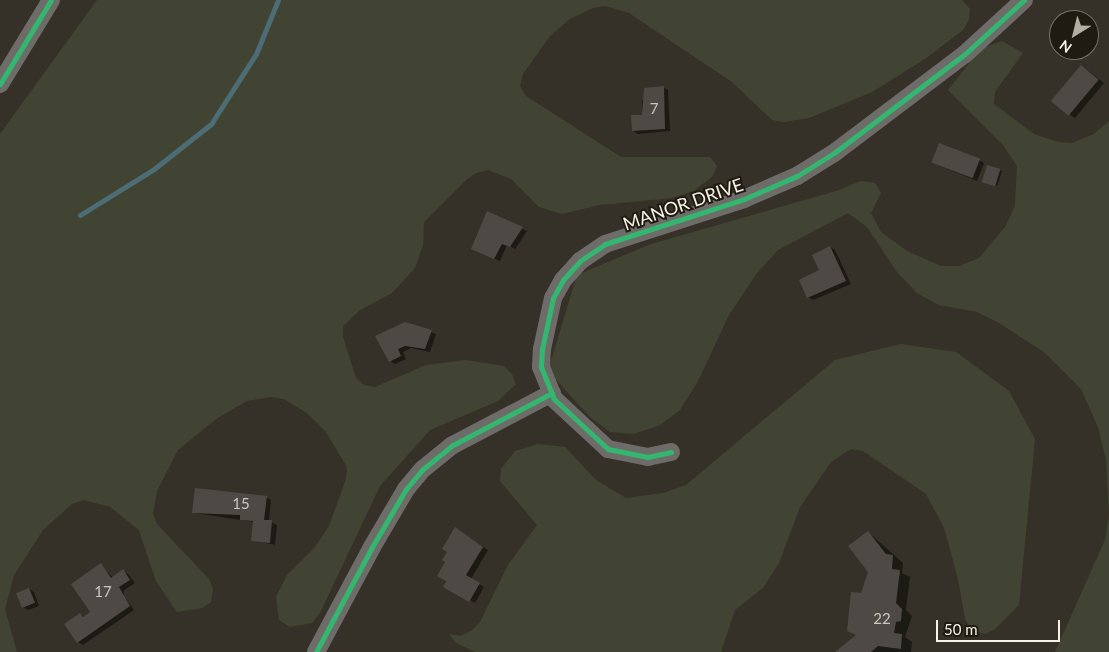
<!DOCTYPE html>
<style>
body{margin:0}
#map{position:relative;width:1109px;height:652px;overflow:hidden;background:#363128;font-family:Lato,sans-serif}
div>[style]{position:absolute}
.green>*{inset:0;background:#424433}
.shadow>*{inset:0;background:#0007}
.stream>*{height:5px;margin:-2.5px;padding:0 2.5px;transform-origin:2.5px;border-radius:2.5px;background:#4c6d75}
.building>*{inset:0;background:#4f4945;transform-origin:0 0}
.minor>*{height:18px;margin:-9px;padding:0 9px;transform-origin:9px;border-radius:9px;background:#6e6c68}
.cycleway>*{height:5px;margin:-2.5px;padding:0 2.5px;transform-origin:2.5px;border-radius:2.5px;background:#33b770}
span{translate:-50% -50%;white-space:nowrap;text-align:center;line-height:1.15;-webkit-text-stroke:4px #1f1b13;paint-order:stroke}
.number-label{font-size:15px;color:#cdc7be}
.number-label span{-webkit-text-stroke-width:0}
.street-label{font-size:18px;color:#f7f1e6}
.north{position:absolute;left:1049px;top:10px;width:50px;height:50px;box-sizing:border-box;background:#1f1b13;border:1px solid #757167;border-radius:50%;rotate:216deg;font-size:14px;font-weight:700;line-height:20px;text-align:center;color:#f7f1e6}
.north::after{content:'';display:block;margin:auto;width:18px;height:22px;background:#b3aea4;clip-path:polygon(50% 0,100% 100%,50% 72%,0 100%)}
.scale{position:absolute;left:936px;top:620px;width:124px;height:22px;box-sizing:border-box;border:2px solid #f7f1e6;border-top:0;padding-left:6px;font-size:15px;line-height:18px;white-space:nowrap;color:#f7f1e6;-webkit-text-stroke:4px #1f1b13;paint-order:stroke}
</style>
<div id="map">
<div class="green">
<i style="clip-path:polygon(97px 0,962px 0,970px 9px,969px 20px,963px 30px,925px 59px,872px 92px,809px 118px,784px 122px,772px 120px,732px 82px,629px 13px,605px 6px,593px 8px,570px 19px,550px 36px,523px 74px,520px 86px,526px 96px,621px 157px,710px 157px,717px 166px,713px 176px,695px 190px,673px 198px,599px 205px,562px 214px,539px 207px,511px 179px,488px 170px,476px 173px,466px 180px,424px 222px,423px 245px,415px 268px,392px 293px,360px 310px,343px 326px,343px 337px,356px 378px,364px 385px,375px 387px,426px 365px,466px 360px,504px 366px,512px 374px,516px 384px,498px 401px,430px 430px,380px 486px,320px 613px,312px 623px,290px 627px,279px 620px,276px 597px,287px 575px,315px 547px,329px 526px,346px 479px,347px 467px,326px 432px,307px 413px,284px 399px,271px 397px,247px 401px,216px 419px,178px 450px,157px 491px,153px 514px,157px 524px,209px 579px,213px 589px,211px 602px,202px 608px,177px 612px,156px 581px,139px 530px,110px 507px,84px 500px,72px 504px,43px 530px,14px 575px,5px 609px,17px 652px,0 652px,0 134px)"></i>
<i style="clip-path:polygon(1002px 41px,1023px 53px,995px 92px,994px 104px,1034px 134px,1058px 142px,1072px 143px,1094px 134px,1109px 121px,1109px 652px,1055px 652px,1105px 540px,1109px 515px,1106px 460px,1098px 427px,1081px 389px,1044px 352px,999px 323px,977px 312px,939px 305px,917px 293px,897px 272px,867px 227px,848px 213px,778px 250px,757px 273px,729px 315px,698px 381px,680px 410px,660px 425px,634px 434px,610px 432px,590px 417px,548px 371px,577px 275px,651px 244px,836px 191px,861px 181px,875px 183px,881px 193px,871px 213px,881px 232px,907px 251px,941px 266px,959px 266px,979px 258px,1005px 227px,1015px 206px,1017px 166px,1003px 145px,948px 90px,980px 49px)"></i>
<i style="clip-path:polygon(901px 344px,956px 352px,1009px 391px,1035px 439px,1019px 605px,995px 629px,985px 634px,972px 630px,965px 619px,958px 579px,944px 528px,926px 494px,863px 451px,851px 449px,831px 462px,800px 507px,779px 563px,763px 588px,735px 610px,721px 652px,475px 652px,456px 643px,449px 634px,460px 636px,471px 631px,480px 622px,508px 565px,537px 525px,500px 481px,501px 469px,515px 451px,538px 444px,565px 447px,596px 480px,626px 498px,663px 493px,686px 485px,835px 360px)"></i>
</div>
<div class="shadow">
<i style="clip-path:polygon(1082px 66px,1104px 83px,1075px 118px,1070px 115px)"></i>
<i style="clip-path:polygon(663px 87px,668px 90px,670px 131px,638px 134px,633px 131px,643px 116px,642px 101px)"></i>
<i style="clip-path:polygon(979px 160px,984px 163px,977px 181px,938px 165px)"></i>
<i style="clip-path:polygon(988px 167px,1002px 171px,997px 186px,986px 182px)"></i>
<i style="clip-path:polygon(488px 212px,527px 231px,515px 249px,507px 245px,500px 261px,477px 251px)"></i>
<i style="clip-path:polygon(830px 247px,835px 250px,851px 284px,813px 300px,808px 297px)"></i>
<i style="clip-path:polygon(405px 323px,436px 334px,430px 352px,411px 348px,403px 352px,406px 359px,395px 364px,390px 361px)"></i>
<i style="clip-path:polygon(266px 497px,271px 500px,269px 521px,277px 525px,275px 545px,252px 540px,254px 522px,194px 513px)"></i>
<i style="clip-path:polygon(460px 532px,488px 550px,471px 579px,484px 587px,475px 603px,444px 586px)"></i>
<i style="clip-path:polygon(868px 532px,903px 563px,902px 573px,910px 577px,906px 610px,912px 616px,905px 637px,912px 642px,911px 652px,837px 652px,857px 635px,861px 594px,869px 572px)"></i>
<i style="clip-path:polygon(101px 565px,113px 578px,123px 571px,128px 574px,135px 583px,124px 590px,124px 596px,134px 610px,83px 645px,78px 642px,80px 614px,85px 617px,92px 613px)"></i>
<i style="clip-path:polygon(29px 589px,34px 592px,39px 606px,28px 610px,23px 607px)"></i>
</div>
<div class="stream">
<i style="left:80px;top:215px;width:87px;rotate:-31.9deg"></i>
<i style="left:154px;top:169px;width:73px;rotate:-38.3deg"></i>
<i style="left:211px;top:124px;width:83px;rotate:-57.3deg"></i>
<i style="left:256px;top:54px;width:58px;rotate:-67.8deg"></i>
</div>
<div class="building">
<i style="left:1081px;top:65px;width:23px;height:47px;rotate:40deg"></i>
<i style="clip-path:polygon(664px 86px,665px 129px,632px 131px,631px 115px,642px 115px,644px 88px)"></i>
<i style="left:939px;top:143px;width:44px;height:21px;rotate:21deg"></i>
<i style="left:987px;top:165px;width:14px;height:18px;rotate:17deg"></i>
<i style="clip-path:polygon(487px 211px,523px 227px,510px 247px,502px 244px,494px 259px,471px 249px)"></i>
<i style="clip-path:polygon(830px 246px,846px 281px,807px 298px,799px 280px,819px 270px,812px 255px)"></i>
<i style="clip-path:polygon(405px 322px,432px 330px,425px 349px,405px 346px,398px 349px,401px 356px,389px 362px,375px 336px)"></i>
<i style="clip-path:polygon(195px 488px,267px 496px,264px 520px,272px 520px,270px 543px,251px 541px,253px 521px,240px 520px,240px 515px,192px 513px)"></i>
<i style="clip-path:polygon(455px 527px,483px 547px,466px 575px,480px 583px,469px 602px,443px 587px,446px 581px,437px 576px,445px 562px,442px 560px,447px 552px,442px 549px)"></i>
<i style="clip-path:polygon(868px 531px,886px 554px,893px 555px,892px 569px,900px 570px,896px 603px,902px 609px,901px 621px,896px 622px,894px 633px,902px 634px,901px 649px,878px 646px,871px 652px,835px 652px,856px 635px,847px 631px,851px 592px,861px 593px,868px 572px,848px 546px)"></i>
<i style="clip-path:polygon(101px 563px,111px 578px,123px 569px,130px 580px,119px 587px,130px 606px,77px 643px,64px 624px,80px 613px,83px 617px,90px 612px,71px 584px)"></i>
<i style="left:29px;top:588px;width:16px;height:14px;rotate:68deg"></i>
</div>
<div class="minor">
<i style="left:0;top:84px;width:98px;rotate:-58.7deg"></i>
<i style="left:671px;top:452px;width:24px;rotate:168deg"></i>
<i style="left:648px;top:457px;width:41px;rotate:-168.7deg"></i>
<i style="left:608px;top:449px;width:74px;rotate:-137.2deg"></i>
<i style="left:554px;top:399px;width:35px;rotate:-112deg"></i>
<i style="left:541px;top:367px;width:18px;rotate:-87deg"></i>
<i style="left:542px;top:349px;width:52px;rotate:-77.8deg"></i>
<i style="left:553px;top:298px;width:21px;rotate:-61deg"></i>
<i style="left:563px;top:280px;width:25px;rotate:-48deg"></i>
<i style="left:580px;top:261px;width:30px;rotate:-34deg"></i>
<i style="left:605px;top:244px;width:146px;rotate:-17.9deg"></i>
<i style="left:744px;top:199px;width:58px;rotate:-23.5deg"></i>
<i style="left:797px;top:176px;width:44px;rotate:-31.9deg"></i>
<i style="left:834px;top:153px;width:164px;rotate:-37.1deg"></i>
<i style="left:965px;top:54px;width:80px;rotate:-42.5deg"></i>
<i style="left:316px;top:652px;width:119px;rotate:-61.9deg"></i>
<i style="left:372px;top:547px;width:67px;rotate:-59.6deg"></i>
<i style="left:406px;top:489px;width:26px;rotate:-50deg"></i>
<i style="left:423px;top:469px;width:36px;rotate:-39deg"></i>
<i style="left:451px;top:446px;width:114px;rotate:-27.7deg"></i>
</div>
<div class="cycleway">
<i style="left:0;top:84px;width:98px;rotate:-58.7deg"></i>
<i style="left:671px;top:452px;width:24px;rotate:168deg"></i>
<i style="left:648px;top:457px;width:41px;rotate:-168.7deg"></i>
<i style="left:608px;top:449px;width:74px;rotate:-137.2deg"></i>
<i style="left:554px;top:399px;width:35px;rotate:-112deg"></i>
<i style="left:541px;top:367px;width:18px;rotate:-87deg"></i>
<i style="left:542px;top:349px;width:52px;rotate:-77.8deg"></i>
<i style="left:553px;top:298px;width:21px;rotate:-61deg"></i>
<i style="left:563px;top:280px;width:25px;rotate:-48deg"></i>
<i style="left:580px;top:261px;width:30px;rotate:-34deg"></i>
<i style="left:605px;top:244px;width:146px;rotate:-17.9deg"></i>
<i style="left:744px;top:199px;width:58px;rotate:-23.5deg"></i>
<i style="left:797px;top:176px;width:44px;rotate:-31.9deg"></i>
<i style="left:834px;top:153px;width:164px;rotate:-37.1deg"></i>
<i style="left:965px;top:54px;width:80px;rotate:-42.5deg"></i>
<i style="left:316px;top:652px;width:119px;rotate:-61.9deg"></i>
<i style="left:372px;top:547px;width:67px;rotate:-59.6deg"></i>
<i style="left:406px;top:489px;width:26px;rotate:-50deg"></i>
<i style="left:423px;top:469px;width:36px;rotate:-39deg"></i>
<i style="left:451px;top:446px;width:114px;rotate:-27.7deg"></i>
</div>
<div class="number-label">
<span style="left:654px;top:109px">7</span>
<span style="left:241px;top:504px">15</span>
<span style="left:103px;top:592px">17</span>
<span style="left:882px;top:619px">22</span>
</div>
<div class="street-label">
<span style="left:683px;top:204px;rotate:-19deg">MANOR DRIVE</span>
</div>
<div class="north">N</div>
<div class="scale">50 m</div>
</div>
